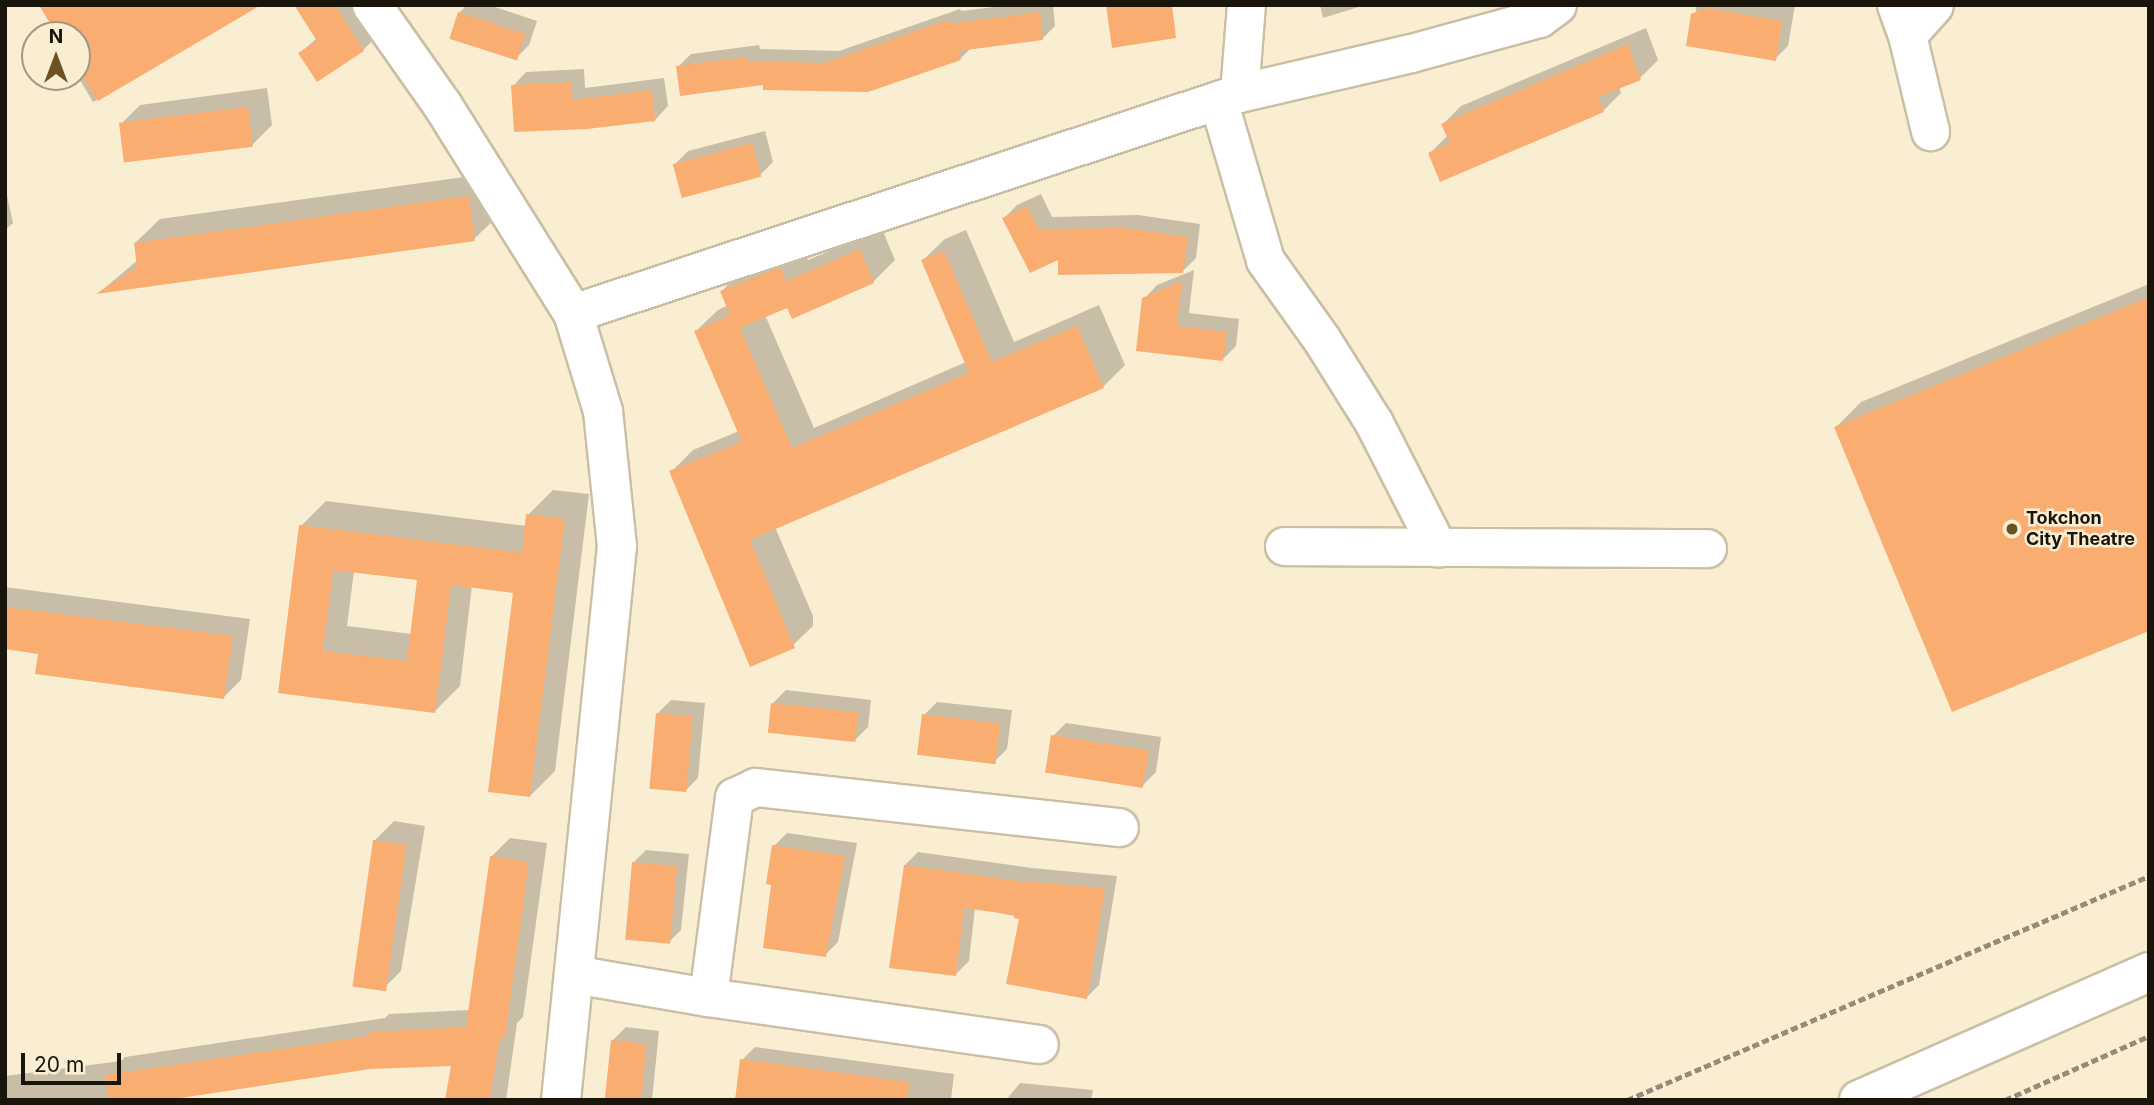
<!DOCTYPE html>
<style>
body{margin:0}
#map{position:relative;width:2154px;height:1105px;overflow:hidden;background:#faeed2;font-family:Inter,sans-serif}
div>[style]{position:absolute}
.shadow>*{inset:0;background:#0003}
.building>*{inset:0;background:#f9ad71;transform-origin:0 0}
.path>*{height:4.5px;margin-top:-2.25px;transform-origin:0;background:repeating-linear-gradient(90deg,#948b78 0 7px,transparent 0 10.5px)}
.roads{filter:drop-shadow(2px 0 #cabfa4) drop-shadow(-2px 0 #cabfa4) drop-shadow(0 2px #cabfa4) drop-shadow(0 -2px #cabfa4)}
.minor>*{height:37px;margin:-18.5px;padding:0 18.5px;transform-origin:18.5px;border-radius:18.5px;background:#fff}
.tertiary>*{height:38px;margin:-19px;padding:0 19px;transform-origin:19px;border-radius:19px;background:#fff}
.primary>*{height:38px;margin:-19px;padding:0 19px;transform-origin:19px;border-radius:19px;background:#fff}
.dots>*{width:19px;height:19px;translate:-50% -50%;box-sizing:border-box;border:4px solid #faeed2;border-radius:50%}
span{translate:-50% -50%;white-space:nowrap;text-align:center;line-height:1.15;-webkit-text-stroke:5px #faeed2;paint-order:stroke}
.poi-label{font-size:18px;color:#19150b;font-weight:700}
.left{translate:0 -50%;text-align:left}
.frame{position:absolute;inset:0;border:7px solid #19150b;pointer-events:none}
.north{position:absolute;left:21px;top:21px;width:70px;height:70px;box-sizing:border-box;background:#faeed2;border:2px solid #a09782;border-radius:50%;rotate:0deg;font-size:19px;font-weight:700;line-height:28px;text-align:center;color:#19150b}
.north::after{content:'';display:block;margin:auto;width:24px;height:32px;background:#6b5223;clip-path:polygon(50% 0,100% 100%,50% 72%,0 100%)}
.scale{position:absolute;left:21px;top:1053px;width:100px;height:32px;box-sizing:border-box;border:4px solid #19150b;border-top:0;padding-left:9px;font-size:21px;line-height:24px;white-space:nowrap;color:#19150b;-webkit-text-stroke:5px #faeed2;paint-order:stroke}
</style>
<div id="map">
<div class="shadow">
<i style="clip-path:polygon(257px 5px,93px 102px,77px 75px,77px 35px,59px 35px)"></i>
<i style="clip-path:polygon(296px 5px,356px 5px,376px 37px,363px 50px,300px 53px,317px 38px)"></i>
<i style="clip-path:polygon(467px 5px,489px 5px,537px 21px,529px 45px,516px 58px,459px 13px)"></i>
<i style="clip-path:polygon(1011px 5px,1053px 5px,1055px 26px,1042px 39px,972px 47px,960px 59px,765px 84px,678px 67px,691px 54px,759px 45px,760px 49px,839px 51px,960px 9px,961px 11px)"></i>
<i style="clip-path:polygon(1320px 5px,1365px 5px,1323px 18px)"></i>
<i style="clip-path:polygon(1695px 5px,1795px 5px,1788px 46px,1775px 59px,1704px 47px)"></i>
<i style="clip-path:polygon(1646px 28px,1658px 60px,1640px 78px,1619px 87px,1621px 93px,1603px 111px,1430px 153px,1448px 135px,1443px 124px,1461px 106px)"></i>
<i style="clip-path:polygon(584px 69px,585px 88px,664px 78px,668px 106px,655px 120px,587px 128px,513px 86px,526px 72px)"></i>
<i style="clip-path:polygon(267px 88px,272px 125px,252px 145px,121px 124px,140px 105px)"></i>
<i style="clip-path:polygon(765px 131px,773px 162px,760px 175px,675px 164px,688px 151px)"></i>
<i style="clip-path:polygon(493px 173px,499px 215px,474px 239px,101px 291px,138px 260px,135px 243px,160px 219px)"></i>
<i style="clip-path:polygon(5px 186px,13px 223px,5px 230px)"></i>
<i style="clip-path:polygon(1041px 194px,1052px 217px,1138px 215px,1200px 224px,1196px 258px,1183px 271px,1060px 257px,1004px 218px,1017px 205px)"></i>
<i style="clip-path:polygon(882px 229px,895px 260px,873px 282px,788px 306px,765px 315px,814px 428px,966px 362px,923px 260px,945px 239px,966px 230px,1014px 342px,1099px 305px,1125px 365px,1103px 387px,775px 527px,813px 616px,813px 626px,790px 648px,671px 472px,693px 450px,739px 431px,696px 331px,718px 310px,728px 305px,722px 291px,743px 269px,802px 246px,808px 260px)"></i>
<i style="clip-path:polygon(1194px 270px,1189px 313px,1239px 319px,1236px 346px,1223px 359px,1138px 350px,1144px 299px,1157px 285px)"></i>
<i style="clip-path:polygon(2149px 284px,2149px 629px,1836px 427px,1861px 402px)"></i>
<i style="clip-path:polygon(evenodd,553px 490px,589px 494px,555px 771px,530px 796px,515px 591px,472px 586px,460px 686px,435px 711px,280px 692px,301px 526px,326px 501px,527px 526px,528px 515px,553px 490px,354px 571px,419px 579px,412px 634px,347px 626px,354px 571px)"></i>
<i style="clip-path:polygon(5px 587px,250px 619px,241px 680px,223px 698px,40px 652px,5px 648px)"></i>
<i style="clip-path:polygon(786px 690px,871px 700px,868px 727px,855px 740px,773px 703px)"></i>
<i style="clip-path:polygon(671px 700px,705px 703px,698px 778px,685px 791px,658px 713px)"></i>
<i style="clip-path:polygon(937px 702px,1012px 710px,1007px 749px,994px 762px,924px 715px)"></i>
<i style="clip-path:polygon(1066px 723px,1161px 737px,1156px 772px,1143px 785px,1053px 736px)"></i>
<i style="clip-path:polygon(394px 821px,425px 826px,401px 971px,382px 990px,374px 841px)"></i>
<i style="clip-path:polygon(787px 833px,857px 843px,838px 942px,825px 955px,774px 846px)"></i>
<i style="clip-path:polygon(510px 838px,547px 843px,523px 1017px,517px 1023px,506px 1100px,447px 1100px,453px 1064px,370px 1068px,157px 1100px,5px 1100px,5px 1076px,121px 1061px,125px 1057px,385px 1018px,389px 1014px,470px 1010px,491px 857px)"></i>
<i style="clip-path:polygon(646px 850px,689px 854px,681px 930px,668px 943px,633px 863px)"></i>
<i style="clip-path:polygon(918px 852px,1032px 868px,1117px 876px,1099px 985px,1086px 998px,1021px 917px,975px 908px,969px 961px,956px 974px,905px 865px)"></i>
<i style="clip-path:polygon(626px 1027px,659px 1031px,652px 1100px,606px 1100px,612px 1041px)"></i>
<i style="clip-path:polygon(755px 1047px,954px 1074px,951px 1100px,741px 1100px,742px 1060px)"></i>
<i style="clip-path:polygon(1020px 1083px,1093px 1090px,1091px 1100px,1006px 1100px)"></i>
</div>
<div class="building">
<i style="clip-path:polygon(39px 5px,261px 5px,98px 101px,77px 67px,77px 35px,57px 35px)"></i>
<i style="clip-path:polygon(294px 5px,335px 5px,364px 51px,317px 82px,298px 53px,317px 41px)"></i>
<i style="clip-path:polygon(1106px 5px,1172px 5px,1176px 38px,1112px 48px)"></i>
<i style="clip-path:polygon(1706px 8px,1782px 21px,1776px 61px,1686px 46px,1691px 14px)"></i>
<i style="left:458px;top:12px;width:71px;height:28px;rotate:18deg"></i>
<i style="clip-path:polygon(1040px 12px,1043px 40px,958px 51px,961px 60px,868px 92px,763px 90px,763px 85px,680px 96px,676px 66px,747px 57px,747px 61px,825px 63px,947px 20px,949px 24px)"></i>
<i style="clip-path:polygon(1628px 44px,1641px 80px,1598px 97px,1604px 112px,1440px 182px,1428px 153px,1450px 143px,1441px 124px)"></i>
<i style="clip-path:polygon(571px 82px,572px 100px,652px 90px,655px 121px,587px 129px,514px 132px,511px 85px)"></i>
<i style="left:248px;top:107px;width:40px;height:130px;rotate:83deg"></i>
<i style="left:752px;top:143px;width:35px;height:82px;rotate:75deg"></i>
<i style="clip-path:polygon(469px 196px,475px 241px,96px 294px,137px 267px,134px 243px)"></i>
<i style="clip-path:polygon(1027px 206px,1039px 229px,1124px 228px,1188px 237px,1183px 273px,1058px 275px,1058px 260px,1030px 273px,1002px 218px)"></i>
<i style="clip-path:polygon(860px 249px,874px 283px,792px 319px,787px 308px,740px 328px,792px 448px,969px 373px,921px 260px,944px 251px,992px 362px,1077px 326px,1104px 388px,750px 540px,795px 648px,750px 667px,669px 471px,742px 442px,694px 331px,730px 315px,720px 291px,780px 267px,786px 281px)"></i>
<i style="clip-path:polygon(1182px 281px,1177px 326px,1227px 332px,1223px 361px,1136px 351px,1142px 298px)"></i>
<i style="clip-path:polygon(2149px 297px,2149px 631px,1952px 712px,1834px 427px)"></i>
<i style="clip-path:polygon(evenodd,526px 514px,565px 519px,530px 797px,488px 792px,513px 593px,451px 585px,435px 713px,278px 693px,299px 525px,522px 553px,526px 514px,333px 570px,417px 580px,407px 661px,323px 651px,333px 570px)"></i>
<i style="clip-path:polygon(5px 607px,233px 636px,224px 699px,35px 674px,38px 654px,5px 649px)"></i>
<i style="left:771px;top:703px;width:88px;height:30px;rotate:6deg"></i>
<i style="left:656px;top:713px;width:37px;height:76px;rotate:5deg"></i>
<i style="left:922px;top:714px;width:79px;height:41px;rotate:7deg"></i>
<i style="left:1051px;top:735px;width:99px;height:38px;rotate:9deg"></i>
<i style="left:373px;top:840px;width:34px;height:148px;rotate:8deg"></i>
<i style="clip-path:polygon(772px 845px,845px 856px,826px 957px,763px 948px,771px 885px,766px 884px)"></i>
<i style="clip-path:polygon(490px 856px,529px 862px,505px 1038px,500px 1037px,490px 1100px,445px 1100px,451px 1066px,370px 1069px,168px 1100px,108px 1100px,105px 1075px,369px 1036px,369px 1032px,466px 1027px)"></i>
<i style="left:632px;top:862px;width:45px;height:78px;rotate:5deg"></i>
<i style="clip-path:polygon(904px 865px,1018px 881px,1105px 888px,1087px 999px,1006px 984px,1019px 919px,1014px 918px,1014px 915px,964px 908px,956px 976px,889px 968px)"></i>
<i style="left:611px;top:1040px;width:36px;height:60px;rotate:6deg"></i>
<i style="clip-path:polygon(740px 1059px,909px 1082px,908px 1100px,735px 1100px)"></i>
</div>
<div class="path">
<i style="left:1627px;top:1100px;width:568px;rotate:-23.23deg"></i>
<i style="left:2005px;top:1100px;width:158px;rotate:-24deg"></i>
</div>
<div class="roads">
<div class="minor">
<i style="left:1896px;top:5px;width:32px;rotate:70deg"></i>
<i style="left:1907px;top:35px;width:99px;rotate:76.5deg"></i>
<i style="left:1907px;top:35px;width:40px;rotate:-48deg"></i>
<i style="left:1239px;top:93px;width:88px;rotate:-85.5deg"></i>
<i style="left:1218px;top:100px;width:167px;rotate:73.6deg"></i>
<i style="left:1265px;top:260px;width:98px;rotate:54.5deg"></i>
<i style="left:1322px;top:340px;width:98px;rotate:57.9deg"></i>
<i style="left:1374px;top:423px;width:140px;rotate:62.9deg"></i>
<i style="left:573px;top:313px;width:701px;rotate:-18.28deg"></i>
<i style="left:1239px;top:93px;width:177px;rotate:-13.1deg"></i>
<i style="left:1411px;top:53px;width:133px;rotate:-15.3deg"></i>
<i style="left:1539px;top:18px;width:22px;rotate:-36deg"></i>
<i style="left:1284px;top:546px;width:423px;rotate:0.3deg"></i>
<i style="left:573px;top:974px;width:137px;rotate:9.7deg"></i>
<i style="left:708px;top:997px;width:334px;rotate:8.1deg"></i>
<i style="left:708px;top:997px;width:202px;rotate:-82.6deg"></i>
<i style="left:734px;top:797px;width:23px;rotate:-25deg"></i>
<i style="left:755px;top:787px;width:366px;rotate:6.3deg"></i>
</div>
<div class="tertiary">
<i style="left:372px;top:5px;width:123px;rotate:54.9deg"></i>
<i style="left:443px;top:106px;width:244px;rotate:57.9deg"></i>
<i style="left:573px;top:313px;width:102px;rotate:73deg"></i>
<i style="left:603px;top:411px;width:136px;rotate:84.1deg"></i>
<i style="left:617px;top:546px;width:557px;rotate:95.77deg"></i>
</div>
<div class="primary">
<i style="left:1859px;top:1100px;width:317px;rotate:-23.8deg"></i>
</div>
</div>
<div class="dots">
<i style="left:2012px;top:529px;background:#6b5223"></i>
</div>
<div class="poi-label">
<span class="left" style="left:2026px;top:529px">Tokchon<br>City Theatre</span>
</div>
<div class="frame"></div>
<div class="north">N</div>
<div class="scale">20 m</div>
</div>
